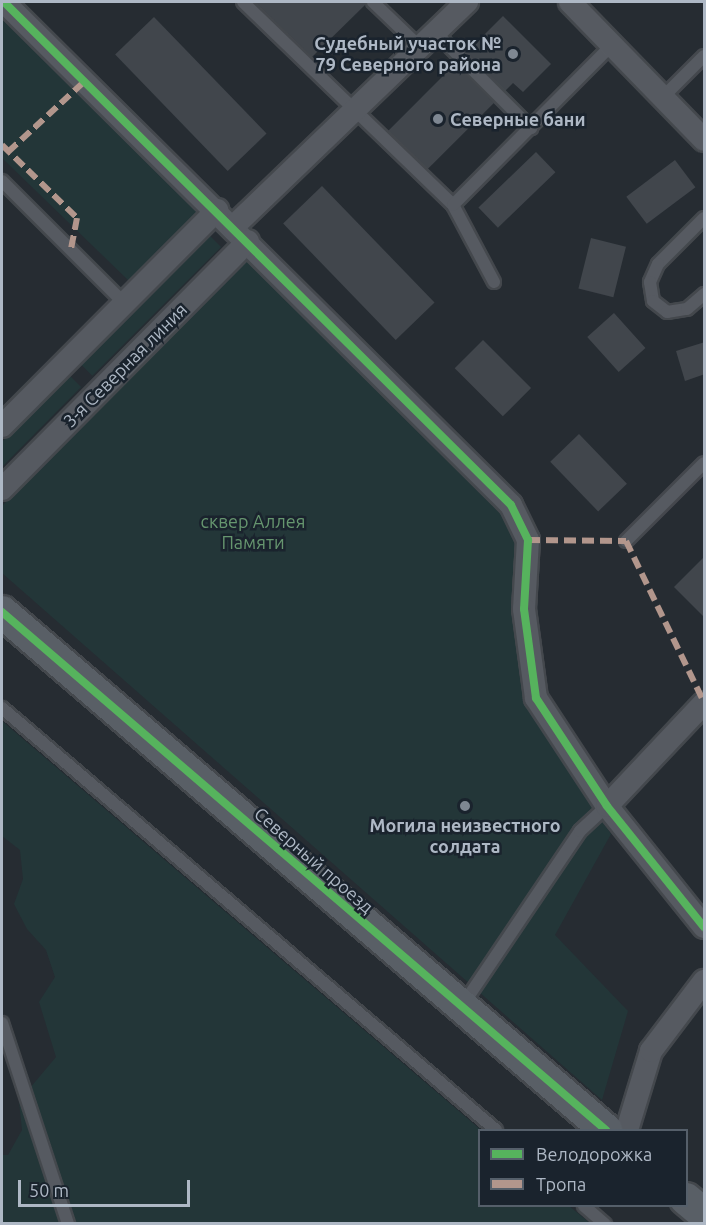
<!DOCTYPE html>
<meta charset="utf-8">
<style>
body{margin:0}
#map{position:relative;width:706px;height:1225px;overflow:hidden;background:#262c32;font-family:Ubuntu,sans-serif}
div>[style]{position:absolute}
.green>*{inset:0;background:#233638;transform-origin:0 0}
.building>*{inset:0;background:#41464c;transform-origin:0 0}
.roads{filter:drop-shadow(2px 0 #44484d) drop-shadow(-2px 0 #44484d) drop-shadow(0 2px #44484d) drop-shadow(0 -2px #44484d)}
.lane>*{height:12px;margin:-6px;padding:0 6px;transform-origin:6px;border-radius:6px;background:#565a61}
.street>*{height:22px;margin:-11px;padding:0 11px;transform-origin:11px;border-radius:11px;background:#565a61}
.secondary>*{height:32px;margin:-16px;padding:0 16px;transform-origin:16px;border-radius:16px;background:#595f66}
.quiet>*{height:6px;margin-top:-3px;transform-origin:0;background:repeating-linear-gradient(90deg,#b2968c 0 12px,transparent 0 18px)}
.cycleway>*{height:8px;margin:-4px;padding:0 4px;transform-origin:4px;border-radius:4px;background:#56b35d}
.dots>*{width:16px;height:16px;translate:-50% -50%;box-sizing:border-box;border:3px solid #1a232d;border-radius:50%}
span{translate:-50% -50%;white-space:nowrap;text-align:center;line-height:1.15;-webkit-text-stroke:5px #1a232d;paint-order:stroke}
.poi-label{font-size:18px;color:#aeb8c5;font-weight:700}
.right{translate:-100% -50%;text-align:right}
.left{translate:0 -50%;text-align:left}
.street-label{font-size:18px;color:#aeb8c5}
.park-label{font-size:18px;color:#66966f}
.frame{position:absolute;inset:0;border:3px solid #aeb8c5;pointer-events:none}
.legend{position:absolute;left:478px;top:1129px;width:210px;height:78px;box-sizing:border-box;background:#1a232d;border:2px solid #555f6a;margin:0;padding:8px 10px;list-style:none;font-size:18px;color:#aeb8c5}
.legend li{display:flex;align-items:center;gap:12px;height:30px}
.legend b{width:30px;border:2px solid #555f6a}
.scale{position:absolute;left:18px;top:1180px;width:172px;height:27px;box-sizing:border-box;border:3px solid #aeb8c5;border-top:0;padding-left:8px;font-size:18px;line-height:21px;white-space:nowrap;color:#aeb8c5;-webkit-text-stroke:4px #1a232d;paint-order:stroke}
</style>
<div id="map">
<div class="green">
<i style="clip-path:polygon(2px 8px,206px 209px,129px 281px,2px 158px)"></i>
<i style="left:209px;top:235px;width:17px;height:182px;rotate:45deg"></i>
<i style="clip-path:polygon(251px 254px,500px 504px,519px 545px,527px 704px,611px 834px,555px 935px,628px 1011px,602px 1100px,2px 573px,2px 506px)"></i>
<i style="clip-path:polygon(69px 375px,81px 387px,2px 467px,2px 442px)"></i>
<i style="clip-path:polygon(2px 721px,481px 1130px,480px 1206px,569px 1206px,590px 1223px,2px 1223px,2px 1155px,8px 1155px,22px 1130px,19px 1101px,56px 1057px,39px 1002px,55px 977px,46px 950px,27px 929px,14px 904px,23px 879px,20px 850px,2px 836px)"></i>
</div>
<div class="building">
<i style="clip-path:polygon(255px 2px,365px 2px,365px 5px,312px 57px)"></i>
<i style="clip-path:polygon(503px 16px,551px 64px,523px 92px,513px 83px,505px 91px,467px 52px)"></i>
<i style="left:154px;top:17px;width:162px;height:54px;rotate:46deg"></i>
<i style="left:455px;top:64px;width:55px;height:95px;rotate:45deg"></i>
<i style="left:536px;top:152px;width:28px;height:80px;rotate:46deg"></i>
<i style="left:675px;top:160px;width:34px;height:61px;rotate:53deg"></i>
<i style="left:322px;top:186px;width:162px;height:54px;rotate:46deg"></i>
<i style="left:591px;top:238px;width:36px;height:52px;rotate:14deg"></i>
<i style="left:614px;top:313px;width:47px;height:36px;rotate:48deg"></i>
<i style="left:483px;top:340px;width:68px;height:40px;rotate:45deg"></i>
<i style="clip-path:polygon(705px 342px,705px 374px,685px 381px,676px 351px)"></i>
<i style="left:579px;top:434px;width:69px;height:40px;rotate:46deg"></i>
<i style="clip-path:polygon(705px 556px,705px 618px,674px 587px)"></i>
</div>
<div class="roads">
<div class="lane">
<i style="left:243px;top:2px;width:292px;rotate:44deg"></i>
<i style="left:373px;top:2px;width:65px;rotate:43.8deg"></i>
<i style="left:435px;top:32px;width:136px;rotate:45deg"></i>
<i style="left:663px;top:97px;width:58px;rotate:-45deg"></i>
<i style="left:2px;top:181px;width:173px;rotate:45deg"></i>
<i style="left:704px;top:218px;width:65px;rotate:135deg"></i>
<i style="left:658px;top:264px;width:20px;rotate:114deg"></i>
<i style="left:650px;top:282px;width:19px;rotate:81deg"></i>
<i style="left:653px;top:301px;width:18px;rotate:38deg"></i>
<i style="left:667px;top:312px;width:20px;rotate:-9deg"></i>
<i style="left:687px;top:309px;width:23px;rotate:-41deg"></i>
<i style="left:494px;top:282px;width:87px;rotate:-118deg"></i>
<i style="left:453px;top:205px;width:226px;rotate:-45.2deg"></i>
<i style="left:626px;top:541px;width:110px;rotate:-45deg"></i>
<i style="left:2px;top:708px;width:650px;rotate:40.51deg"></i>
<i style="left:462px;top:1006px;width:211px;rotate:-56deg"></i>
<i style="left:580px;top:831px;width:37px;rotate:-43deg"></i>
<i style="left:2px;top:1023px;width:212px;rotate:71.8deg"></i>
<i style="left:584px;top:1206px;width:28px;rotate:41deg"></i>
</div>
<div class="street">
<i style="left:4px;top:2px;width:714px;rotate:44.77deg"></i>
<i style="left:511px;top:505px;width:39px;rotate:64deg"></i>
<i style="left:528px;top:540px;width:69px;rotate:93.3deg"></i>
<i style="left:524px;top:609px;width:90px;rotate:82.3deg"></i>
<i style="left:536px;top:698px;width:129px;rotate:56.7deg"></i>
<i style="left:607px;top:806px;width:155px;rotate:51.3deg"></i>
<i style="left:570px;top:2px;width:192px;rotate:45.8deg"></i>
<i style="left:233px;top:227px;width:325px;rotate:-43.9deg"></i>
<i style="left:2px;top:426px;width:305px;rotate:-45.1deg"></i>
<i style="left:2px;top:489px;width:349px;rotate:-45.2deg"></i>
<i style="left:607px;top:806px;width:141px;rotate:-46.7deg"></i>
<i style="left:627px;top:1130px;width:83px;rotate:-73.1deg"></i>
<i style="left:651px;top:1051px;width:88px;rotate:-52.9deg"></i>
</div>
<div class="secondary">
<i style="left:2px;top:612px;width:796px;rotate:40.62deg"></i>
<i style="left:686px;top:1199px;width:23px;rotate:40deg"></i>
</div>
</div>
<div class="quiet">
<i style="left:2px;top:145px;width:105px;rotate:44.2deg"></i>
<i style="left:77px;top:218px;width:33px;rotate:101deg"></i>
<i style="left:8px;top:152px;width:105px;rotate:-42.7deg"></i>
<i style="left:528px;top:540px;width:98px;rotate:0.6deg"></i>
<i style="left:626px;top:541px;width:179px;rotate:64.2deg"></i>
</div>
<div class="cycleway">
<i style="left:4px;top:2px;width:714px;rotate:44.77deg"></i>
<i style="left:511px;top:505px;width:39px;rotate:64deg"></i>
<i style="left:528px;top:540px;width:69px;rotate:93.3deg"></i>
<i style="left:524px;top:609px;width:90px;rotate:82.3deg"></i>
<i style="left:536px;top:698px;width:129px;rotate:56.7deg"></i>
<i style="left:607px;top:806px;width:155px;rotate:51.3deg"></i>
<i style="left:2px;top:612px;width:796px;rotate:40.62deg"></i>
</div>
<div class="dots">
<i style="left:513px;top:54px;background:#7e8792"></i>
<i style="left:438px;top:119px;background:#7e8792"></i>
<i style="left:465px;top:806px;background:#7e8792"></i>
</div>
<div class="poi-label">
<span class="right" style="left:501px;top:54px">Судебный участок №<br>79 Северного района</span>
<span class="left" style="left:450px;top:119px">Северные бани</span>
<span style="left:465px;top:836px">Могила неизвестного<br>солдата</span>
</div>
<div class="street-label">
<span style="left:125px;top:365px;rotate:-45deg">3-я Северная линия</span>
<span style="left:314px;top:860px;rotate:41deg">Северный проезд</span>
</div>
<div class="park-label">
<span style="left:253px;top:532px">сквер Аллея<br>Памяти</span>
</div>
<div class="frame"></div>
<ul class="legend">
<li><b style="height:8px;background:#56b35d"></b>Велодорожка</li>
<li><b style="height:8px;background:#b2968c"></b>Тропа</li>
</ul>
<div class="scale">50 m</div>
</div>
